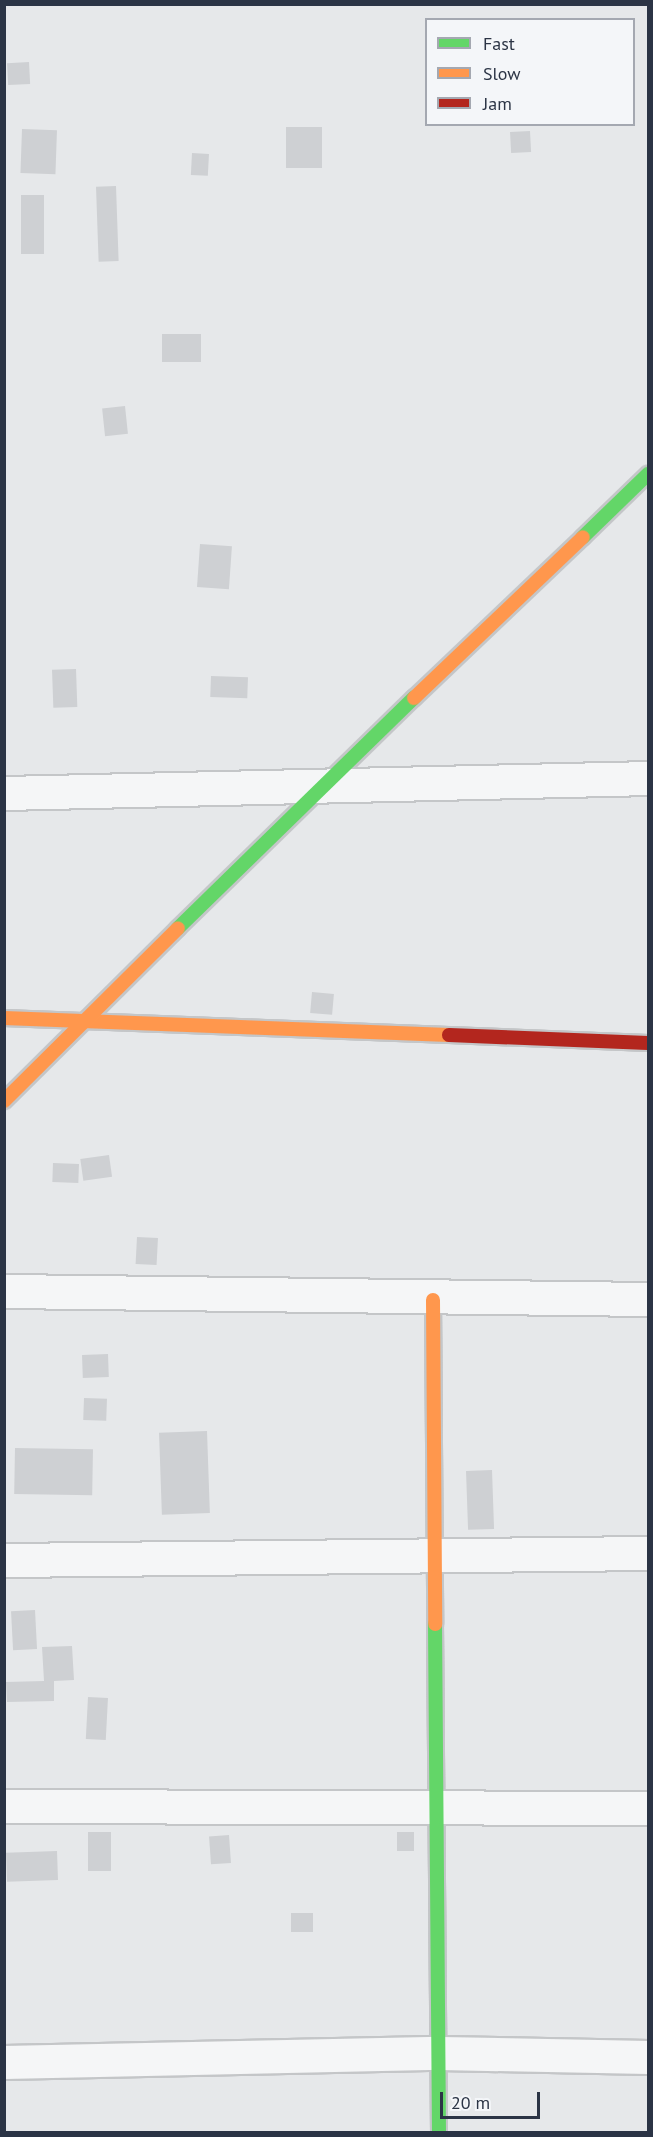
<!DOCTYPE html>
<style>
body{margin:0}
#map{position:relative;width:653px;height:2137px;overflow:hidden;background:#e6e8ea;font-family:"PT Sans",sans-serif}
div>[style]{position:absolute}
.building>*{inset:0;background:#ced0d3;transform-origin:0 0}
.roads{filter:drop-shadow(2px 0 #c4c6c8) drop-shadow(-2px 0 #c4c6c8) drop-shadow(0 2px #c4c6c8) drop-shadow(0 -2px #c4c6c8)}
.street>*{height:33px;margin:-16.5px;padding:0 16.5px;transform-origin:16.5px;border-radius:16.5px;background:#f5f6f7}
.fast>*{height:14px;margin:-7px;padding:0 7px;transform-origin:7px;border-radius:7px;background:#63d668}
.slow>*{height:14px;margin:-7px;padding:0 7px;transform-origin:7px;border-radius:7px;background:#ff974d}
.jam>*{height:14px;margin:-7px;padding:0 7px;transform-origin:7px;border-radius:7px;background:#b3261e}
span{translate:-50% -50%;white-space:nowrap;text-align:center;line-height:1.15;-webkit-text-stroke:6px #f4f6f9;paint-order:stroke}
.frame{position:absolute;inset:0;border:6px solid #2b3445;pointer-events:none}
.legend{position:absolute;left:425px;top:18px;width:210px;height:108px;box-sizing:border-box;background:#f4f6f9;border:2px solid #a4a8b1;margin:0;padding:8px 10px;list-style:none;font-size:18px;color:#2b3445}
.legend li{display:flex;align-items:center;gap:12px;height:30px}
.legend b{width:30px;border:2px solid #a4a8b1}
.scale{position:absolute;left:440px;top:2092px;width:100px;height:27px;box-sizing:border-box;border:3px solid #2b3445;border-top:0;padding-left:8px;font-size:18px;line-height:21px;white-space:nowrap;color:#2b3445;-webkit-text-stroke:4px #f4f6f9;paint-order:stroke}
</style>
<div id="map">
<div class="building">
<i style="left:29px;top:62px;width:22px;height:22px;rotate:87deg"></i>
<i style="left:286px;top:127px;width:36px;height:41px"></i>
<i style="left:22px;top:129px;width:35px;height:44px;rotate:2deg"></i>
<i style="left:530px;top:131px;width:21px;height:20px;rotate:87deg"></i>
<i style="left:192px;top:153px;width:17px;height:22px;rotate:3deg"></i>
<i style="left:116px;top:186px;width:75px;height:20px;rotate:88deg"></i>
<i style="left:21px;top:195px;width:23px;height:59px"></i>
<i style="left:162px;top:334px;width:39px;height:28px"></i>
<i style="left:125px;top:406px;width:28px;height:23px;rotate:84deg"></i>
<i style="left:200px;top:544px;width:32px;height:43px;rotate:4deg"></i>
<i style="left:76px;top:669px;width:38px;height:24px;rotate:88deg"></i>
<i style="left:211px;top:676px;width:37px;height:21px;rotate:2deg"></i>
<i style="left:312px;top:992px;width:22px;height:21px;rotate:5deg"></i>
<i style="left:109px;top:1155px;width:22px;height:29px;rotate:82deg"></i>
<i style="left:53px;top:1163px;width:26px;height:19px;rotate:2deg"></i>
<i style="left:137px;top:1237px;width:21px;height:27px;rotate:3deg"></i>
<i style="left:108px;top:1354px;width:23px;height:26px;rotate:88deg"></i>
<i style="left:84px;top:1398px;width:23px;height:22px;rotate:2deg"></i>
<i style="left:207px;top:1431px;width:82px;height:48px;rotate:88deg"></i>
<i style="left:15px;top:1448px;width:78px;height:46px;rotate:1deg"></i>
<i style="left:492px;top:1470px;width:59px;height:26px;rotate:88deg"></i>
<i style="left:35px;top:1610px;width:39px;height:24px;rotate:87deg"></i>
<i style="clip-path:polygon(72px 1646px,74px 1680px,54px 1681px,54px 1701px,7px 1702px,6px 1682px,44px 1681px,42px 1647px)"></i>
<i style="left:88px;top:1697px;width:20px;height:42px;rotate:3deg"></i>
<i style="left:88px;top:1832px;width:23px;height:39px"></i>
<i style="left:397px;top:1832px;width:17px;height:19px"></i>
<i style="left:229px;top:1835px;width:28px;height:20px;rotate:86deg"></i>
<i style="left:57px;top:1851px;width:29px;height:51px;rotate:88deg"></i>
<i style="left:291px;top:1913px;width:22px;height:19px"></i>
</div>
<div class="roads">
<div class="street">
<i style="left:4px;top:793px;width:644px;rotate:-1.33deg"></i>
<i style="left:4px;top:1291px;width:644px;rotate:0.71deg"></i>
<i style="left:4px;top:1560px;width:644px;rotate:-0.62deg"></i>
<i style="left:4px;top:1806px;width:644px;rotate:0.18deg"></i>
<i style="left:4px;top:2062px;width:436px;rotate:-1.2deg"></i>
<i style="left:440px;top:2053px;width:208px;rotate:1.1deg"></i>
</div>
<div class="fast">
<i style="left:583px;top:537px;width:91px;rotate:-44.1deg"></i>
<i style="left:178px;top:928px;width:330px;rotate:-44.3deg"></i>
<i style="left:435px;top:1624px;width:508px;rotate:89.55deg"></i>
</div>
<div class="slow">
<i style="left:414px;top:698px;width:233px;rotate:-43.6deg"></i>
<i style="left:4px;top:1018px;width:445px;rotate:2.2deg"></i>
<i style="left:4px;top:1101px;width:245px;rotate:-44.8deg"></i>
<i style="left:433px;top:1300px;width:324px;rotate:89.6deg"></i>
</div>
<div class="jam">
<i style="left:449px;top:1035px;width:199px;rotate:2.3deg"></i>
</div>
</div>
<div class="frame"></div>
<ul class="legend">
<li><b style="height:8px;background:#63d668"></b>Fast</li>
<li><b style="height:8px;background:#ff974d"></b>Slow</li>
<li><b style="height:8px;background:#b3261e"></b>Jam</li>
</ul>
<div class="scale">20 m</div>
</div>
